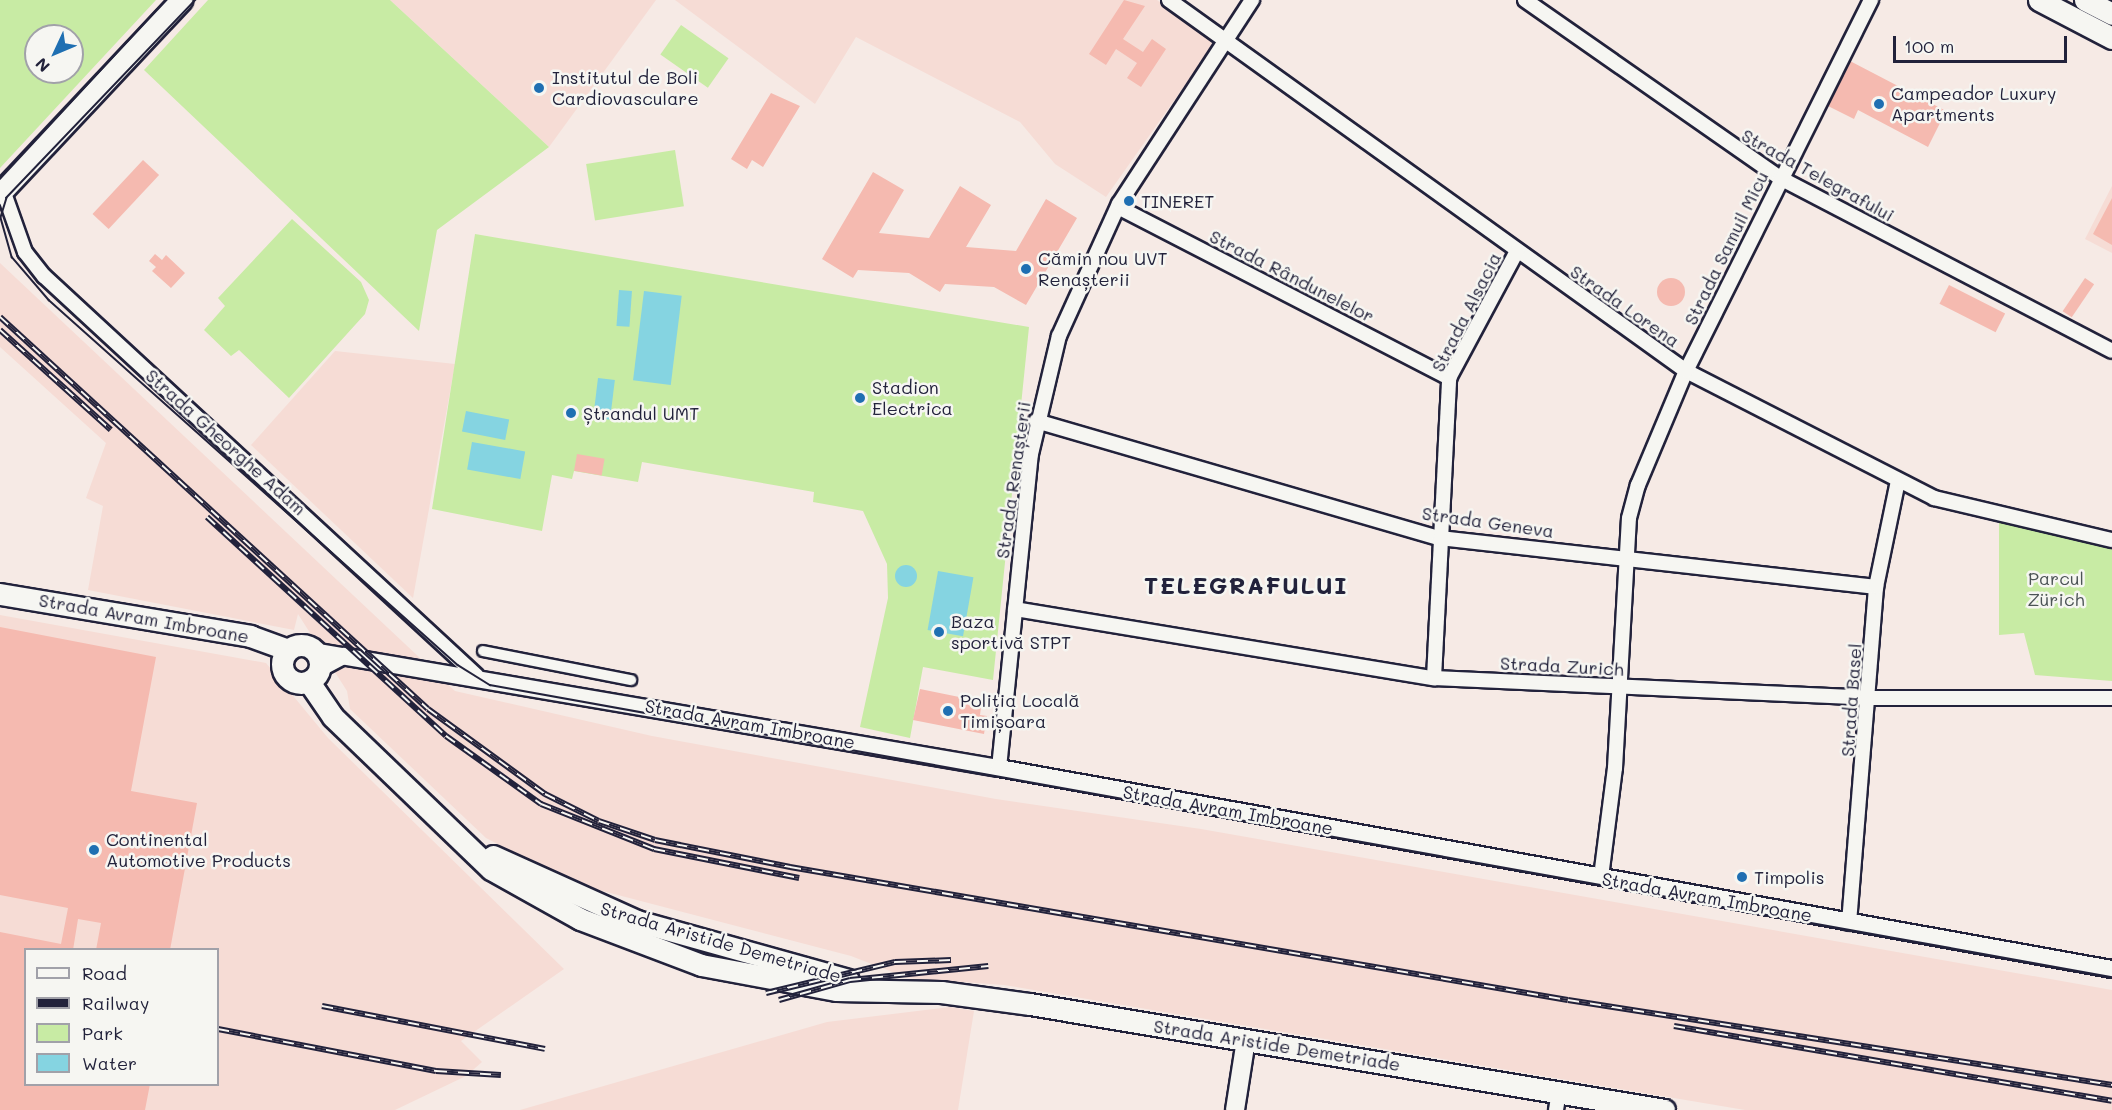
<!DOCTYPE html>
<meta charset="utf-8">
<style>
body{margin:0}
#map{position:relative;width:2112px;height:1110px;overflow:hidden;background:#f6eae5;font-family:Mali,sans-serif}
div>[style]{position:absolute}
.built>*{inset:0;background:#f6dcd5}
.green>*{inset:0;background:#c8eba4;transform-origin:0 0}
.water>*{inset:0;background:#85d4e1;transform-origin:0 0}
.round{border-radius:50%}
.building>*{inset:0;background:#f5bab0;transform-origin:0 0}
.roads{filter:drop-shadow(2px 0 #22223b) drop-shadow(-2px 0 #22223b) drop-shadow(0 2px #22223b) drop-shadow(0 -2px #22223b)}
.pedestrian>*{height:10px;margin:-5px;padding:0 5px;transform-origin:5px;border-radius:5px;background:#f6f6f2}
.minor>*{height:14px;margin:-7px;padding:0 7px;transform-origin:7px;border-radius:7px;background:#f6f6f2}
.tertiary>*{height:16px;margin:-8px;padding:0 8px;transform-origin:8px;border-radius:8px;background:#f6f6f2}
.secondary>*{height:18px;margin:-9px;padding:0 9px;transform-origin:9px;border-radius:9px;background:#f6f6f2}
.primary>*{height:21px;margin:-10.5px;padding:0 10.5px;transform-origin:10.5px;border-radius:10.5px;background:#f6f6f2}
.primary>.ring{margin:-10.5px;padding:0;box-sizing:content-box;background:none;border:21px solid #f6f6f2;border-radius:50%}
.tram>*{height:1.5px;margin:-0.75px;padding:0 0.75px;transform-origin:0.75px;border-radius:0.75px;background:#22223b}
.rail>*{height:6px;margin-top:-3px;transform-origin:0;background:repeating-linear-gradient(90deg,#f6f6f2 0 11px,#22223b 0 22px);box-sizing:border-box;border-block:2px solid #22223b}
.dots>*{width:16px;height:16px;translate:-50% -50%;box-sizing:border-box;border:3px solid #f6f6f2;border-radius:50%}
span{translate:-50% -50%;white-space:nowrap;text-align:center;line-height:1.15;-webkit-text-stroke:5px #f6f6f2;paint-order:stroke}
.poi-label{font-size:18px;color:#22223b}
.left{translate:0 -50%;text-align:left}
.street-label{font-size:18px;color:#22223b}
.park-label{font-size:18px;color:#4c5455}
.district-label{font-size:24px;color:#22223b;font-weight:700;letter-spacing:1.5px}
.legend{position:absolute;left:24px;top:948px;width:195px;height:138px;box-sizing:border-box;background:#f6f6f2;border:2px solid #a1a1a9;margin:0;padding:8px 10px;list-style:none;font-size:18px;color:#22223b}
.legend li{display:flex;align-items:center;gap:12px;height:30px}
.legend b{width:30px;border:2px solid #a1a1a9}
.north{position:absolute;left:24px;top:24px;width:60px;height:60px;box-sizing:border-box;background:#f6f6f2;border:2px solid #a1a1a9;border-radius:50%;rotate:226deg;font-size:16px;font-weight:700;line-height:24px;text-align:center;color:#22223b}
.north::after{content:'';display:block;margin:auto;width:21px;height:27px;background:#1f6fb2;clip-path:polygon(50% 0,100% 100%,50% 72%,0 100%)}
.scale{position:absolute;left:1893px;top:36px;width:174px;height:27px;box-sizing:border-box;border:3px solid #22223b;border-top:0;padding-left:8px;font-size:18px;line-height:21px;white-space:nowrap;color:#22223b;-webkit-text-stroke:4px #f6f6f2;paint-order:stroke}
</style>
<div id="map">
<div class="built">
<i style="clip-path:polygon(390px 0,656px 0,549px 147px)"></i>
<i style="clip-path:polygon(675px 0,1157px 0,1216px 41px,1106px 197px,1055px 164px,1020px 122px,856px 37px,815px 104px)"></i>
<i style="clip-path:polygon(2112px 186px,2112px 253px,2085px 239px)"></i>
<i style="clip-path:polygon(0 263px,455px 691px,652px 736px,996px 799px,1201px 829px,2112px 990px,2112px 1110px,1745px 1110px,1004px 985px,908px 978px,851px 956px,572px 883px,486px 838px,350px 709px,347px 691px,298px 614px,294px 630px,88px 590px,103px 506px,86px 498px,106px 443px,0 347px)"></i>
<i style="clip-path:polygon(335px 351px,455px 364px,413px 598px,251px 445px)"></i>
<i style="clip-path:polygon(evenodd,0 615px,266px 663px,328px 738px,564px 969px,461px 1041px,482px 1062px,466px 1076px,395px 1110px,0 1110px,0 615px,26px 950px,218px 950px,218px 1084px,26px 1084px,26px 950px)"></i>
<i style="clip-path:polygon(950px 1007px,974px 1011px,958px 1110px,520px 1110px,827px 1022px)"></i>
</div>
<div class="green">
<i style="clip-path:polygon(evenodd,0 0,156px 0,0 168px,0 0,36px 36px,72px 36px,72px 72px,36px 72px,36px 36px)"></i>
<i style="clip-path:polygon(208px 0,390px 0,549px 147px,437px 230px,419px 331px,144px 70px)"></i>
<i style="left:681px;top:25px;width:58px;height:36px;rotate:35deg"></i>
<i style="left:675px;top:150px;width:57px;height:90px;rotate:81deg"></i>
<i style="clip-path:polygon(292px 219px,361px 282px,369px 300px,365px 314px,289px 398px,239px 350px,231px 356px,204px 330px,225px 306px,218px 298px)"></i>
<i style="clip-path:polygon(475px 234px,1029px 327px,993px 680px,923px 667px,910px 738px,860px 727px,888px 598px,887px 564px,863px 511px,813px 502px,814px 492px,642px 462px,638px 482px,574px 471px,572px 479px,552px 475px,542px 531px,432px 509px)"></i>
<i style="clip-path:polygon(1999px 521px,2112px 546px,2112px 681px,2035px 675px,2024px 633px,1999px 635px)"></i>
</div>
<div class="water">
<i style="left:619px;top:290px;width:13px;height:36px;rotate:4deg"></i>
<i style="left:644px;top:291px;width:38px;height:90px;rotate:7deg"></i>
<i style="left:598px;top:378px;width:17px;height:40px;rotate:7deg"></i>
<i style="left:466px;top:411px;width:44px;height:21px;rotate:11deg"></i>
<i style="left:472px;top:442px;width:54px;height:28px;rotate:10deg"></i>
<i class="round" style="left:895px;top:565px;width:22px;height:22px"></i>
<i style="left:938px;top:571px;width:36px;height:60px;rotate:10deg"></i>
</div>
<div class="building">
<i style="clip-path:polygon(1124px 0,1145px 6px,1123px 39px,1143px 52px,1152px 39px,1166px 49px,1141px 87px,1127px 78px,1137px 63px,1116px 49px,1106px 65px,1089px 54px)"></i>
<i style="clip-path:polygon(1850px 61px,1946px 111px,1928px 147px,1858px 110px,1854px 119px,1828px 106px)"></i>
<i style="clip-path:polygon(771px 93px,800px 106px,763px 167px,752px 160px,747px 169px,731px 159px)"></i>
<i style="left:143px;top:160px;width:22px;height:74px;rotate:43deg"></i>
<i style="clip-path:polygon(873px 172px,904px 190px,879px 233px,929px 238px,960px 186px,991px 205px,966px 247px,1016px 251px,1046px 199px,1077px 218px,1026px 305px,994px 287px,945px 284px,940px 292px,909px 273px,858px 270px,853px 278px,822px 259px)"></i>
<i style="clip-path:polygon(2112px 198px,2112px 245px,2093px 234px)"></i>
<i style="clip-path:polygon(155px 254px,162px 260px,166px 255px,185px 273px,171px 288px,152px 271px,156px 267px,149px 261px)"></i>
<i class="round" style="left:1657px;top:278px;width:28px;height:28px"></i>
<i style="left:2085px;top:278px;width:11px;height:40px;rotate:34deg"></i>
<i style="left:1949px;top:285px;width:63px;height:21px;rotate:27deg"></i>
<i style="left:577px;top:454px;width:28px;height:17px;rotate:10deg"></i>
<i style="clip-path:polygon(0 627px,156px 657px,131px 791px,197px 803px,170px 950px,96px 950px,101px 923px,78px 919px,73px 950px,26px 950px,26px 1084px,150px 1084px,145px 1110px,0 1110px,0 932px,61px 944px,68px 908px,0 895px)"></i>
<i style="clip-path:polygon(920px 689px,969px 699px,968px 705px,981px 707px,980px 715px,987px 716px,984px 734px,913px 720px)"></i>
</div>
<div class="roads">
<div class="pedestrian">
<i style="left:483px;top:651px;width:151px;rotate:11.1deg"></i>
</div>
<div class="minor">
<i style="left:1169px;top:0;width:636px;rotate:35.66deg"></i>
<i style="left:1686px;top:371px;width:279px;rotate:27.1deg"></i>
<i style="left:1934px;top:498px;width:183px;rotate:13.3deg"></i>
<i style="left:1525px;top:0;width:311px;rotate:34.9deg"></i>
<i style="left:1780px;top:178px;width:374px;rotate:27.5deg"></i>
<i style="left:3px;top:190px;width:66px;rotate:70.5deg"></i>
<i style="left:25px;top:252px;width:31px;rotate:52deg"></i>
<i style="left:44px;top:276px;width:589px;rotate:42.73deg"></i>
<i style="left:1118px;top:207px;width:373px;rotate:27.3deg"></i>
<i style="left:1036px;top:421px;width:421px;rotate:16.2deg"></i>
<i style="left:1440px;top:538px;width:439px;rotate:6.4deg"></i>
<i style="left:1015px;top:609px;width:425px;rotate:9.4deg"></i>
<i style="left:1434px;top:678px;width:435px;rotate:2.6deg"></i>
<i style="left:1869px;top:698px;width:243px"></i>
<i style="left:1434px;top:678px;width:300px;rotate:-87.1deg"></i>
<i style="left:1449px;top:378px;width:144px;rotate:-61.8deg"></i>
<i style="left:999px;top:768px;width:316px;rotate:-84.2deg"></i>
<i style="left:1031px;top:454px;width:121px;rotate:-76.7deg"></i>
<i style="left:1059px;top:336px;width:145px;rotate:-65.6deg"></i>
<i style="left:1119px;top:204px;width:244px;rotate:-56.9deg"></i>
<i style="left:1601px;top:877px;width:110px;rotate:-82.7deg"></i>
<i style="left:1615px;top:768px;width:250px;rotate:-86.8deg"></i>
<i style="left:1629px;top:518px;width:34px;rotate:-75deg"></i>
<i style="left:1638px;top:485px;width:124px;rotate:-67.2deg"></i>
<i style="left:1686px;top:371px;width:415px;rotate:-63.5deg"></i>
<i style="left:1849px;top:923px;width:337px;rotate:-85.4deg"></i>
<i style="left:1876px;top:587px;width:108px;rotate:-78.3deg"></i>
<i style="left:1556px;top:1110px;width:18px;rotate:-81deg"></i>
</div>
<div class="tertiary">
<i style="left:312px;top:651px;width:697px;rotate:9.67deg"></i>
<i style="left:999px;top:768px;width:1131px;rotate:10.24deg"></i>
<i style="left:321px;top:668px;width:26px;rotate:-28deg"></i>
</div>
<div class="secondary">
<i style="left:1235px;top:1110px;width:71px;rotate:-81.1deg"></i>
</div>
<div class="primary">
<i style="left:2039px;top:0;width:82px;rotate:27.5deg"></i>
<i style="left:2085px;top:0;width:30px;rotate:27deg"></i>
<i style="left:0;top:193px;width:265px;rotate:-46.8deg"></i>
<i style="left:0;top:594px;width:254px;rotate:9.5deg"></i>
<i style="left:250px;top:636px;width:38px;rotate:20deg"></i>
<i class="ring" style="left:282px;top:645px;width:17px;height:17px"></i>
<i style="left:309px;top:682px;width:42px;rotate:55.6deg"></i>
<i style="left:333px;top:717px;width:219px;rotate:43.9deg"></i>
<i style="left:491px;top:869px;width:102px;rotate:29.3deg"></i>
<i style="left:580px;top:919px;width:129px;rotate:20.8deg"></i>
<i style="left:701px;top:965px;width:137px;rotate:10.5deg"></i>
<i style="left:836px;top:990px;width:105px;rotate:1.1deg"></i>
<i style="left:941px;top:992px;width:90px;rotate:7.7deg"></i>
<i style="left:1030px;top:1004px;width:643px;rotate:9.49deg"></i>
<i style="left:493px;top:856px;width:158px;rotate:24.3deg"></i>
<i style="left:637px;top:921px;width:219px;rotate:15.6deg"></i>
</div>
</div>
<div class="tram">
<i style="left:196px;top:0;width:274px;rotate:133.7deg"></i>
<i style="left:7px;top:198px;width:21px;rotate:107deg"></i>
<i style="left:1px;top:218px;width:41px;rotate:74.2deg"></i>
<i style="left:12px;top:257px;width:57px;rotate:49.3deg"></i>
<i style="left:49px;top:300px;width:548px;rotate:41.75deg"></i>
<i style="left:458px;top:665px;width:38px;rotate:32deg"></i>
<i style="left:490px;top:685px;width:1648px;rotate:10.21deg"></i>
<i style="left:0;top:179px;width:244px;rotate:-47.2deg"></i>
</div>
<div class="rail">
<i style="left:0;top:317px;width:580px;rotate:42.49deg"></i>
<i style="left:428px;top:709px;width:145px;rotate:36deg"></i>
<i style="left:545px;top:794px;width:60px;rotate:26.6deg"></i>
<i style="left:599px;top:821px;width:59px;rotate:18.7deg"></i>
<i style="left:655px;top:840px;width:138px;rotate:11.3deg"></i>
<i style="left:790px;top:867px;width:789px;rotate:9.7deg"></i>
<i style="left:1568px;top:1000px;width:551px;rotate:8.88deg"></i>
<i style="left:0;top:330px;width:149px;rotate:42deg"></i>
<i style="left:207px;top:517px;width:324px;rotate:42.5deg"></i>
<i style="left:446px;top:736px;width:117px;rotate:35.6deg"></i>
<i style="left:541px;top:804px;width:122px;rotate:21.7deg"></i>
<i style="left:654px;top:849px;width:148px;rotate:11.3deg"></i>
<i style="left:766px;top:993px;width:133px;rotate:-13.5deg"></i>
<i style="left:895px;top:962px;width:56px;rotate:-2deg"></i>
<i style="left:779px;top:1000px;width:74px;rotate:-15.7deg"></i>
<i style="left:850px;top:980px;width:139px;rotate:-5.8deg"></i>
<i style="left:322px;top:1006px;width:227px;rotate:10.9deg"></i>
<i style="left:1674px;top:1026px;width:444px;rotate:9.7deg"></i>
<i style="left:218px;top:1029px;width:222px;rotate:10.9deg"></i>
<i style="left:436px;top:1071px;width:65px;rotate:3.5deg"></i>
</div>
<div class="dots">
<i style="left:539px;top:88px;background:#1f6fb2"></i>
<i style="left:1879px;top:104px;background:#1f6fb2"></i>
<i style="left:1129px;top:201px;background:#1f6fb2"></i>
<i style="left:1026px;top:269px;background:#1f6fb2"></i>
<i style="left:860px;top:398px;background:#1f6fb2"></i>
<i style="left:571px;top:413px;background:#1f6fb2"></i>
<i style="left:939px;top:632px;background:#1f6fb2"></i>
<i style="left:948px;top:711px;background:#1f6fb2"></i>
<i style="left:94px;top:850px;background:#1f6fb2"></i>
<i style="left:1742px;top:877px;background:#1f6fb2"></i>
</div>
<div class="poi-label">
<span class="left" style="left:552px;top:88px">Institutul de Boli<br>Cardiovasculare</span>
<span class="left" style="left:1891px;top:104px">Campeador Luxury<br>Apartments</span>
<span class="left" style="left:1141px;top:201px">TINERET</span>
<span class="left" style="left:1038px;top:269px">Cămin nou UVT<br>Renașterii</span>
<span class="left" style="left:872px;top:398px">Stadion<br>Electrica</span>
<span class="left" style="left:583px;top:413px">Ștrandul UMT</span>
<span class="left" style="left:951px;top:632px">Baza<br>sportivă STPT</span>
<span class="left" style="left:960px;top:711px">Poliția Locală<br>Timișoara</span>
<span class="left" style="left:106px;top:850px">Continental<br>Automotive Products</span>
<span class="left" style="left:1754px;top:877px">Timpolis</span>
</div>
<div class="street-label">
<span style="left:1818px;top:175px;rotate:29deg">Strada Telegrafului</span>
<span style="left:1726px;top:248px;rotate:-64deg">Strada Samuil Micu</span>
<span style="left:1292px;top:276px;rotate:27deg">Strada Rândunelelor</span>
<span style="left:1625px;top:306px;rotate:35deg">Strada Lorena</span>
<span style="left:1466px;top:312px;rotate:-63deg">Strada Alsacia</span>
<span style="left:226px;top:442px;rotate:42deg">Strada Gheorghe Adam</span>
<span style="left:1013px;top:480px;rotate:-82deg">Strada Renașterii</span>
<span style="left:1488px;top:522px;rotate:8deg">Strada Geneva</span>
<span style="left:144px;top:618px;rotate:10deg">Strada Avram Imbroane</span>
<span style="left:1562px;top:666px;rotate:3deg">Strada Zurich</span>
<span style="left:1851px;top:700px;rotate:-86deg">Strada Basel</span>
<span style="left:750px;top:724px;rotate:10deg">Strada Avram Imbroane</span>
<span style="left:1228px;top:810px;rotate:10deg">Strada Avram Imbroane</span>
<span style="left:1707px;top:897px;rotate:10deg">Strada Avram Imbroane</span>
<span style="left:721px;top:942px;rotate:16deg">Strada Aristide Demetriade</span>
<span style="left:1277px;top:1045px;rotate:9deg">Strada Aristide Demetriade</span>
</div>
<div class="park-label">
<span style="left:2056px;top:589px">Parcul<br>Zürich</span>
</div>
<div class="district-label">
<span style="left:1246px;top:585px">TELEGRAFULUI</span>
</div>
<ul class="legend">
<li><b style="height:8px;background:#f6f6f2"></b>Road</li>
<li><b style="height:8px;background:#22223b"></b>Railway</li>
<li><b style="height:16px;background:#c8eba4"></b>Park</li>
<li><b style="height:16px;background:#85d4e1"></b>Water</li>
</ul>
<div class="north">N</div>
<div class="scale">100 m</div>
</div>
